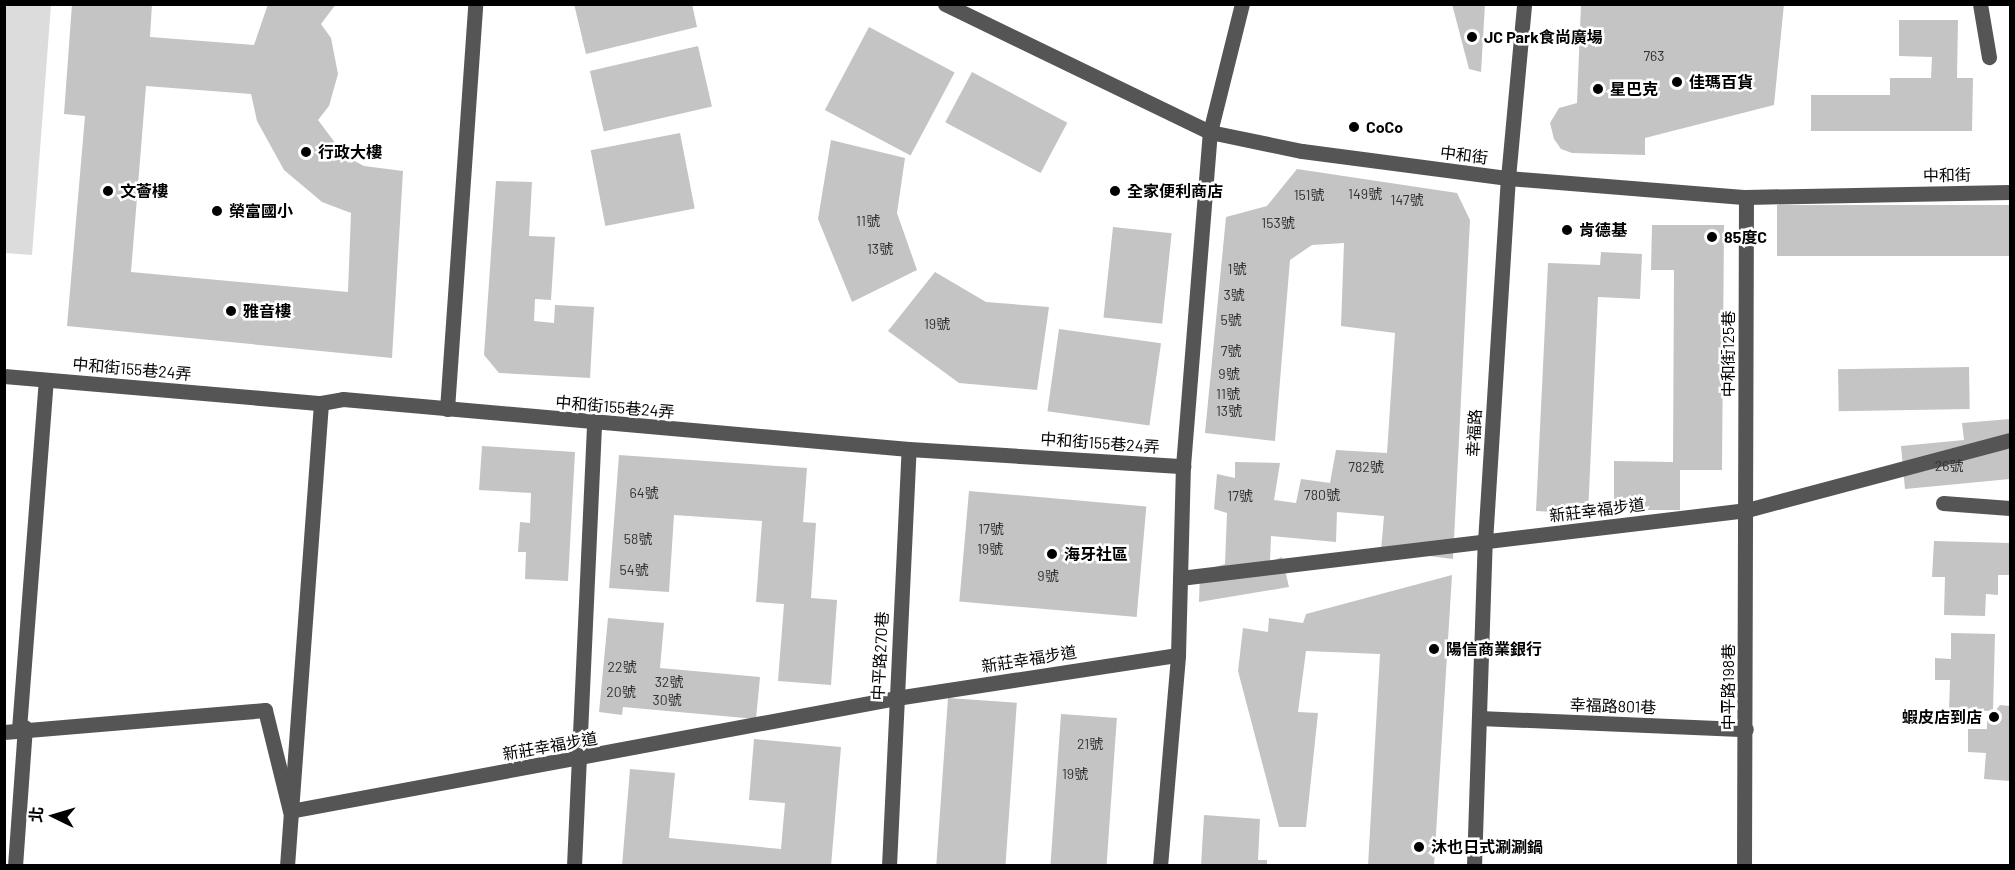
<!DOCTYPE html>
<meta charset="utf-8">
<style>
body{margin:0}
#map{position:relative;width:2015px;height:870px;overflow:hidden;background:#fff;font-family:Barlow,"Noto Sans TC",sans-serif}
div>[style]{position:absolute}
.green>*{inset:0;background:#dcdcdc}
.building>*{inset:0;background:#c4c4c4;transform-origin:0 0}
.minor>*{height:15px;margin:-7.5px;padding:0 7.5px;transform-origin:7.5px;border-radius:7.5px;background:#555}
.dots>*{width:16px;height:16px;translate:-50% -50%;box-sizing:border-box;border:3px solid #fff;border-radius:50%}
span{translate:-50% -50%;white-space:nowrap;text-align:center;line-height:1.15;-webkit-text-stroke:5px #fff;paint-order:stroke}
.number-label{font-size:14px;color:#313131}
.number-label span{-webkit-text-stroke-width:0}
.poi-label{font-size:16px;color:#000;font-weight:700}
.left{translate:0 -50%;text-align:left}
.right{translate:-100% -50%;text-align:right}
.street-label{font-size:16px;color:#000}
.frame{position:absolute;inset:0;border:6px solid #000;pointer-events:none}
.north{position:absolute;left:24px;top:786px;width:60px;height:60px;-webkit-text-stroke:4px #fff;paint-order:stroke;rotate:275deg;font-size:16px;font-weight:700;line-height:24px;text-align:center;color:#000}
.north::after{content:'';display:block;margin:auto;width:21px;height:27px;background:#000;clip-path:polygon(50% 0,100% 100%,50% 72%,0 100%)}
</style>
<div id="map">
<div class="green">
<i style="clip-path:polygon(4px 5px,51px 5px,32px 255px,5px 253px)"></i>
</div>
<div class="building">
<i style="clip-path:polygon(evenodd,72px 4px,152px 4px,150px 37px,254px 45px,268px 4px,336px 4px,321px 24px,331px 38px,338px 74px,329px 106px,318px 120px,345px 156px,364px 166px,403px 171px,392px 358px,67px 326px,85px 116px,64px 114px,72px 4px,146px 86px,251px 94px,257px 121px,284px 170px,322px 202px,351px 213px,348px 292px,131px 272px,146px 86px)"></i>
<i style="clip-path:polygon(574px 4px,692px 4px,697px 27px,586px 54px)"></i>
<i style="clip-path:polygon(1452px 4px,1485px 4px,1481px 72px,1469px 69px)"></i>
<i style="clip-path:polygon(1581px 4px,1784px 4px,1774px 105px,1645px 138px,1645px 155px,1572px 153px,1561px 149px,1554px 139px,1550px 123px,1559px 108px,1577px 103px)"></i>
<i style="clip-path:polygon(1899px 20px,1958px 20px,1957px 78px,1973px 78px,1972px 131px,1811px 131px,1811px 95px,1890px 95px,1890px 78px,1931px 78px,1932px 57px,1899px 56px)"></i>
<i style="left:869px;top:27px;width:97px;height:94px;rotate:28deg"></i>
<i style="left:698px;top:46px;width:62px;height:111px;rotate:77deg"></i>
<i style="left:972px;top:72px;width:108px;height:57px;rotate:28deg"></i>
<i style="left:680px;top:133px;width:77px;height:91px;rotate:79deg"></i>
<i style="clip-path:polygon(831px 140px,905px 158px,897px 213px,917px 270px,852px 302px,818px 219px)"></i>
<i style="clip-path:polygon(1297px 169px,1457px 193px,1470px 220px,1453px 559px,1381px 550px,1384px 516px,1337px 512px,1336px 542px,1271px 536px,1270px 562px,1282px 557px,1289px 587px,1199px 602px,1200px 572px,1225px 564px,1227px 513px,1214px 509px,1217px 474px,1235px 478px,1235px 462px,1280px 463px,1274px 500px,1296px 503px,1301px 479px,1330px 483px,1336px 450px,1387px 453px,1395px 333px,1341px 326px,1344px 243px,1312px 245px,1290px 260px,1275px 441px,1205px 433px,1226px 217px,1267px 206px)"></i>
<i style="clip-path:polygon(496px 181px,532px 182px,529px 236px,555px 237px,551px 300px,535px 299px,534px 321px,554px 323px,555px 305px,594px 307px,590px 378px,499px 373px,484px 355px)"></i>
<i style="left:2009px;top:205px;width:51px;height:232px;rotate:90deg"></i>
<i style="clip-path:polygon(1652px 225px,1724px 225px,1722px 470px,1680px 470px,1680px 510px,1614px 510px,1614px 461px,1673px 462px,1674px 270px,1651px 270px)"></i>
<i style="left:1113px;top:227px;width:59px;height:91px;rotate:6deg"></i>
<i style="clip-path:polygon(1601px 252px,1642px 254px,1640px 299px,1598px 297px,1588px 514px,1536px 511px,1548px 263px,1600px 265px)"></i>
<i style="clip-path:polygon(935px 272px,986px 302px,1049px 307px,1037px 390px,959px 383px,888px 331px)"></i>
<i style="left:1059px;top:329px;width:103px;height:83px;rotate:8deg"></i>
<i style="left:1969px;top:367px;width:42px;height:131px;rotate:89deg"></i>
<i style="clip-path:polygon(2010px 419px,2010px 479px,1905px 489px,1901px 446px,1964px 440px,1962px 423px)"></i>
<i style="clip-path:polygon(482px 446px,575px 452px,568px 581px,525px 579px,526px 552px,518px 552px,520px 522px,530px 523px,531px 493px,479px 490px)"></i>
<i style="clip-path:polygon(619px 455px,807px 468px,803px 522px,816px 523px,811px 598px,837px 600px,831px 685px,778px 681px,784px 604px,756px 602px,762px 521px,674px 515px,669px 592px,609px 588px)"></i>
<i style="left:969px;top:491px;width:178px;height:111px;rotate:5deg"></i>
<i style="clip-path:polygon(1934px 541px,2010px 543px,2010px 575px,1998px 575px,1998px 595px,1986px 594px,1985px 616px,1944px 615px,1945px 577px,1932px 577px)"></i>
<i style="clip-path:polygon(1452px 575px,1434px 866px,1368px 866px,1380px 654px,1306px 651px,1298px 712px,1318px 713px,1306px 827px,1279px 827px,1238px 671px,1243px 628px,1268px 632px,1269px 618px,1303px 623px,1306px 614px)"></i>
<i style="clip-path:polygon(608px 618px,664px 623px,660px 668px,760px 677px,756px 719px,623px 707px,622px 715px,599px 712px)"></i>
<i style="clip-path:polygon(1951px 633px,1995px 634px,1993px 711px,1949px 710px,1950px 680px,1935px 680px,1935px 658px,1951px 659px)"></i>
<i style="left:948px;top:698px;width:69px;height:168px;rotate:4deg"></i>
<i style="clip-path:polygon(2000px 705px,2010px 706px,2010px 781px,1984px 779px,1986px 753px,1968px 752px,1968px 729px,1987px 729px,1987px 721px)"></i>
<i style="left:1061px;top:714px;width:56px;height:152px;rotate:4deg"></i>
<i style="clip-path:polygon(754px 739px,841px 747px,831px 866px,622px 866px,630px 769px,675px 773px,669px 838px,781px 849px,785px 803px,749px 800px)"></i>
<i style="clip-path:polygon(1204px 815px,1260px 819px,1258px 860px,1267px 860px,1267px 866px,1201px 866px)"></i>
</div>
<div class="minor">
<i style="left:945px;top:4px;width:294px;rotate:25.8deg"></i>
<i style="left:1210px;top:132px;width:94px;rotate:11.7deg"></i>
<i style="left:1302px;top:151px;width:208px;rotate:7.5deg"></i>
<i style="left:1508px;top:178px;width:239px;rotate:4.6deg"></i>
<i style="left:1746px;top:197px;width:264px;rotate:-1.1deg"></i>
<i style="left:1980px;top:4px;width:54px;rotate:80.4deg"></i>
<i style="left:4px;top:376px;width:318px;rotate:4.9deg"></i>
<i style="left:321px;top:403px;width:22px;rotate:-10deg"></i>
<i style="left:343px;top:399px;width:568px;rotate:5.05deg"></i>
<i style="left:909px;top:449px;width:275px;rotate:3.6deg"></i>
<i style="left:447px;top:409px;width:406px;rotate:-86deg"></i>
<i style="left:1943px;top:503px;width:67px;rotate:4.3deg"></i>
<i style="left:1180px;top:578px;width:571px;rotate:-6.84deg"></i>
<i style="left:1747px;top:510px;width:272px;rotate:-14.9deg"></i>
<i style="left:1479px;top:718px;width:267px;rotate:2.4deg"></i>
<i style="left:19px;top:729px;width:350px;rotate:-85.6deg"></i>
<i style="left:4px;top:732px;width:262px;rotate:-4.8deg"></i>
<i style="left:265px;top:710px;width:104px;rotate:76.1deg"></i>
<i style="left:290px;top:811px;width:616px;rotate:-10.56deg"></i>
<i style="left:896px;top:698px;width:285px;rotate:-8.7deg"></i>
<i style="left:15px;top:866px;width:139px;rotate:-85.9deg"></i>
<i style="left:287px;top:866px;width:464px;rotate:-85.8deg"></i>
<i style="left:574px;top:866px;width:442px;rotate:-87.4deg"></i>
<i style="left:889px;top:866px;width:417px;rotate:-87.3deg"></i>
<i style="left:1160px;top:866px;width:212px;rotate:-85.1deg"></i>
<i style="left:1178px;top:655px;width:189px;rotate:-88.5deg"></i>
<i style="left:1183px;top:466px;width:335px;rotate:-85.4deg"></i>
<i style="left:1210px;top:132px;width:132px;rotate:-76deg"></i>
<i style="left:1474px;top:866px;width:324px;rotate:-88.1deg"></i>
<i style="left:1485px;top:542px;width:365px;rotate:-86.4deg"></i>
<i style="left:1508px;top:178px;width:175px;rotate:-84.7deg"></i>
<i style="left:1744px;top:866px;width:669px;rotate:-89.83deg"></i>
</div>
<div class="dots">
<i style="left:1472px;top:37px;background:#000"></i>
<i style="left:1677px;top:82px;background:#000"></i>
<i style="left:1598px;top:89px;background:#000"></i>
<i style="left:1354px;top:127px;background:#000"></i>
<i style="left:306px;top:152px;background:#000"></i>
<i style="left:108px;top:191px;background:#000"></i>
<i style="left:1115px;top:191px;background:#000"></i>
<i style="left:217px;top:211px;background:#000"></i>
<i style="left:1567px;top:230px;background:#000"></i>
<i style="left:1712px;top:237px;background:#000"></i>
<i style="left:231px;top:311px;background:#000"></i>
<i style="left:1052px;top:554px;background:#000"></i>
<i style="left:1434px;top:649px;background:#000"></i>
<i style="left:1994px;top:717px;background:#000"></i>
<i style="left:1419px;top:847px;background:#000"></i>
</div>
<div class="number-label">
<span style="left:1654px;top:56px">763</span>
<span style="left:1365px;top:194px">149號</span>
<span style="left:1309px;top:195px">151號</span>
<span style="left:1407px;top:200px">147號</span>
<span style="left:868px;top:221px">11號</span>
<span style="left:1278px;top:223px">153號</span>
<span style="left:880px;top:249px">13號</span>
<span style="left:1237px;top:269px">1號</span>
<span style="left:1234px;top:295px">3號</span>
<span style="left:1231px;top:320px">5號</span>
<span style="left:937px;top:324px">19號</span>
<span style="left:1231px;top:351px">7號</span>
<span style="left:1229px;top:374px">9號</span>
<span style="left:1228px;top:394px">11號</span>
<span style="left:1229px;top:411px">13號</span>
<span style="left:1949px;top:466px">26號</span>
<span style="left:1366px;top:467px">782號</span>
<span style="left:644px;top:493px">64號</span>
<span style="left:1322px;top:495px">780號</span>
<span style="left:1240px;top:496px">17號</span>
<span style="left:991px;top:529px">17號</span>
<span style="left:638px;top:539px">58號</span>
<span style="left:990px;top:549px">19號</span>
<span style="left:634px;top:570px">54號</span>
<span style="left:1048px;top:576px">9號</span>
<span style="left:622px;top:667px">22號</span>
<span style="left:669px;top:682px">32號</span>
<span style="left:621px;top:692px">20號</span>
<span style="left:667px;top:700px">30號</span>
<span style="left:1090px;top:744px">21號</span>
<span style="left:1075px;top:774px">19號</span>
</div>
<div class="poi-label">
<span class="left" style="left:1484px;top:37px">JC Park食尚廣場</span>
<span class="left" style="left:1689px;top:82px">佳瑪百貨</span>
<span class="left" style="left:1610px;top:89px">星巴克</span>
<span class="left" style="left:1366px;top:127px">CoCo</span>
<span class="left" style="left:318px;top:152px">行政大樓</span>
<span class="left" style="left:120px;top:191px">文薈樓</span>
<span class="left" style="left:1127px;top:191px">全家便利商店</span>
<span class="left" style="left:229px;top:211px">榮富國小</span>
<span class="left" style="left:1579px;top:230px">肯德基</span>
<span class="left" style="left:1724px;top:237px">85度C</span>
<span class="left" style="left:243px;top:311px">雅音樓</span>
<span class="left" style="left:1064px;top:554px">海牙社區</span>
<span class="left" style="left:1446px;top:649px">陽信商業銀行</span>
<span class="right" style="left:1982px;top:717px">蝦皮店到店</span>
<span class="left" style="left:1431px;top:847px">沐也日式涮涮鍋</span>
</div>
<div class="street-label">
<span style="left:1464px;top:155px;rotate:7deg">中和街</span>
<span style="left:1947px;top:175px;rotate:-1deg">中和街</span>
<span style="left:1728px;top:354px;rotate:-90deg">中和街125巷</span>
<span style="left:132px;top:369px;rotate:5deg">中和街155巷24弄</span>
<span style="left:615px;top:407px;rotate:5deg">中和街155巷24弄</span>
<span style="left:1474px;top:433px;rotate:-87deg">幸福路</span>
<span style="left:1100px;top:443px;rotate:4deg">中和街155巷24弄</span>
<span style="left:1597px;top:510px;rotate:-7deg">新莊幸福步道</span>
<span style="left:880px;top:656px;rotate:-87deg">中平路270巷</span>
<span style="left:1029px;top:659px;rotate:-9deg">新莊幸福步道</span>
<span style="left:1728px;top:687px;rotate:-90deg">中平路198巷</span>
<span style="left:1613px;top:706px;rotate:2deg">幸福路801巷</span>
<span style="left:550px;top:746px;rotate:-10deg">新莊幸福步道</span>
</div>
<div class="frame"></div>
<div class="north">北</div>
</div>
